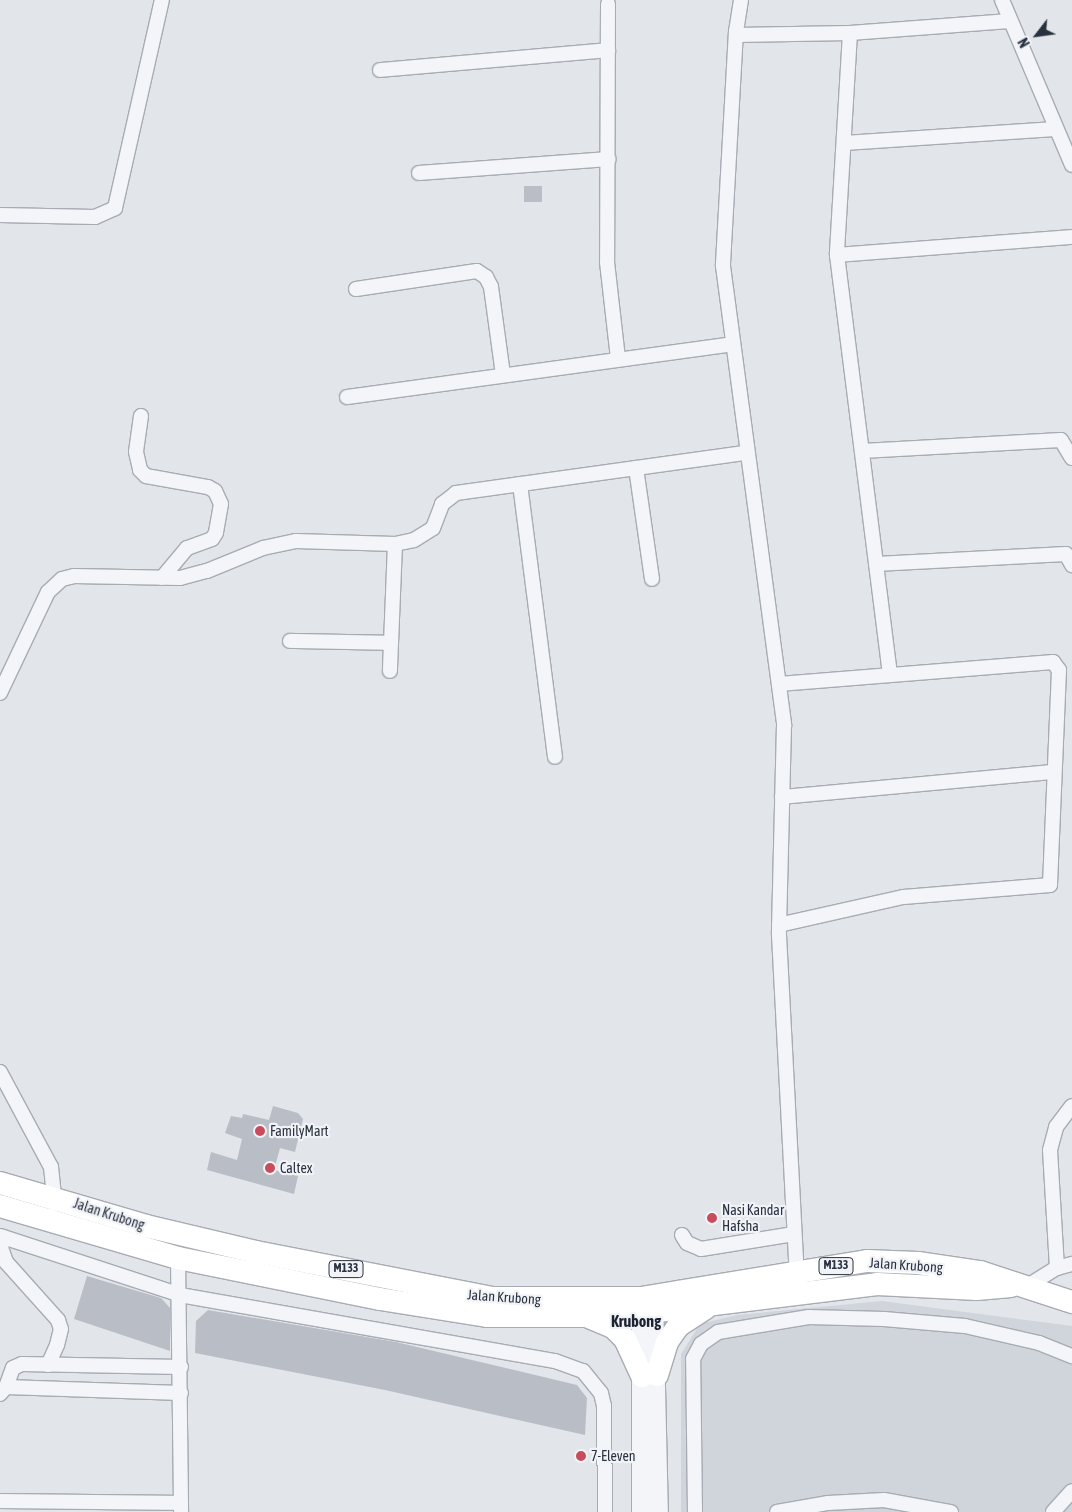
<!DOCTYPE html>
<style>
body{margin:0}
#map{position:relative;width:1072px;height:1512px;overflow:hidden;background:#e2e5ea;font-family:"Asap Condensed",sans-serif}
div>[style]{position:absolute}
.built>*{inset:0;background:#d0d4db}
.building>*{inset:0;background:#b9bec6;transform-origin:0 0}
.roads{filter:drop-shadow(1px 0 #a7acb4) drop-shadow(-1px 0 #a7acb4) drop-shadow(0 1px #a7acb4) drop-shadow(0 -1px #a7acb4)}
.minor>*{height:14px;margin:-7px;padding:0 7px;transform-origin:7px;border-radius:7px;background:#f4f5f8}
.tertiary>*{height:18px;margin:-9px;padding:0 9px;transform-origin:9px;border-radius:9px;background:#f4f5f8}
.primary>*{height:22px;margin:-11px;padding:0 11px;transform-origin:11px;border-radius:11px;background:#fff}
.dots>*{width:14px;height:14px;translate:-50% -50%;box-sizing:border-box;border:2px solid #f1f3f7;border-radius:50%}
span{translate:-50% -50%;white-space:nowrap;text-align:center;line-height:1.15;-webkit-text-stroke:4.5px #f1f3f7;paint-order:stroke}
.shield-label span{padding:1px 4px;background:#f1f3f7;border:1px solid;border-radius:4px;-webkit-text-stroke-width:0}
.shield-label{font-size:12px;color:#2a3241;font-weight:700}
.poi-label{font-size:14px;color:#2a3241}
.left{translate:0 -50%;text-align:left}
.street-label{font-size:14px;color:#2a3241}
.quarter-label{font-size:16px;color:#1d2332;font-weight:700}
.north{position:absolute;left:1012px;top:10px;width:50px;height:50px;-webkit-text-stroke:4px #f1f3f7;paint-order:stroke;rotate:240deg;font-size:14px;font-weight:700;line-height:20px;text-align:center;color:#2a3241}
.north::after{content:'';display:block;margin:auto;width:18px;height:22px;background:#2a3241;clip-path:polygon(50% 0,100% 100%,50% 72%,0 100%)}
</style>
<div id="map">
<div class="built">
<i style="clip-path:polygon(882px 1301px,1072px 1326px,1072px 1512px,681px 1512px,681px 1354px,700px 1324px,737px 1315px)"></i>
</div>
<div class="building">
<i style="left:524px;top:186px;width:18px;height:16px"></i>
<i style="clip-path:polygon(273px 1106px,298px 1113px,303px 1119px,295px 1152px,280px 1148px,274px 1170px,298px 1176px,294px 1194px,207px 1170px,211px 1152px,237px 1160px,242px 1139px,225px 1133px,231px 1116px,242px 1118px,243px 1114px,269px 1120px)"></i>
<i style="clip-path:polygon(87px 1276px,161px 1298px,170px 1308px,170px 1351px,74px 1319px)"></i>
<i style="clip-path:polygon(208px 1310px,396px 1342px,577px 1385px,587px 1398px,585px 1435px,385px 1390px,195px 1353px,196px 1321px)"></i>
</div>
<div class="roads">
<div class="minor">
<i style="left:741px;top:0;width:31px;rotate:99deg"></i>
<i style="left:736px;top:31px;width:235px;rotate:93.2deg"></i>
<i style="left:723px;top:266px;width:463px;rotate:82.4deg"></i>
<i style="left:784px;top:725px;width:210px;rotate:91.4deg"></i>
<i style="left:779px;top:935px;width:345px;rotate:87deg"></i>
<i style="left:1002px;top:0;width:179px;rotate:67deg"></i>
<i style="left:608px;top:4px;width:258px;rotate:90.2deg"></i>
<i style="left:607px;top:262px;width:98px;rotate:83.5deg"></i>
<i style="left:850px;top:33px;width:222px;rotate:93.4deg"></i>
<i style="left:837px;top:255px;width:421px;rotate:82.8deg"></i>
<i style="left:736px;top:35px;width:114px;rotate:-1deg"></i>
<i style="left:850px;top:33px;width:160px;rotate:-4.3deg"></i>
<i style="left:380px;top:70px;width:229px;rotate:-5deg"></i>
<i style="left:844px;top:143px;width:212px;rotate:-3.8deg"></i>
<i style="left:419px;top:173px;width:190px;rotate:-4.2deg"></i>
<i style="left:0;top:215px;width:95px;rotate:1.2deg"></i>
<i style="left:95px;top:217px;width:22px;rotate:-24deg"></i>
<i style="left:115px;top:208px;width:213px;rotate:-77.3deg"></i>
<i style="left:837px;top:255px;width:236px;rotate:-4.4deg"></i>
<i style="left:356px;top:289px;width:122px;rotate:-8.5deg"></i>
<i style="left:477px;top:271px;width:11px;rotate:34deg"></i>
<i style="left:486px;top:277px;width:11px;rotate:63deg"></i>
<i style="left:491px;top:287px;width:89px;rotate:82.2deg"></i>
<i style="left:347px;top:397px;width:389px;rotate:-7.8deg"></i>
<i style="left:141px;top:416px;width:36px;rotate:98deg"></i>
<i style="left:136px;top:452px;width:18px;rotate:77deg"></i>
<i style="left:140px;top:470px;width:8px;rotate:45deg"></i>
<i style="left:146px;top:476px;width:63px;rotate:10.1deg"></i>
<i style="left:208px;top:487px;width:8px;rotate:30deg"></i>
<i style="left:215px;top:491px;width:14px;rotate:65deg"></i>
<i style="left:221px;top:504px;width:29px;rotate:100deg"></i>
<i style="left:216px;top:533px;width:7px;rotate:124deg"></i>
<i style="left:212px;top:539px;width:27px;rotate:160deg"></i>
<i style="left:187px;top:548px;width:39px;rotate:130deg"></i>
<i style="left:862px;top:451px;width:199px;rotate:-3.2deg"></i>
<i style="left:1061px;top:440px;width:21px;rotate:59deg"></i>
<i style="left:636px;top:468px;width:112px;rotate:81.8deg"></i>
<i style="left:520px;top:484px;width:275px;rotate:82.7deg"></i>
<i style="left:395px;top:544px;width:19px;rotate:-12deg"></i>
<i style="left:414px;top:540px;width:22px;rotate:-32deg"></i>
<i style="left:433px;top:528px;width:26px;rotate:-69deg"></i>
<i style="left:442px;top:504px;width:18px;rotate:-38deg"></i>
<i style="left:456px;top:493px;width:293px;rotate:-7.9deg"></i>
<i style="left:876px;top:564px;width:190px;rotate:-3deg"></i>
<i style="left:1066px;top:554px;width:13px;rotate:61deg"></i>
<i style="left:290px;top:641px;width:101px;rotate:1.1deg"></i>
<i style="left:779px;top:684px;width:275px;rotate:-4.6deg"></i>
<i style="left:1053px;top:662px;width:10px;rotate:53deg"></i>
<i style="left:1059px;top:670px;width:215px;rotate:92.4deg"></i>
<i style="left:1050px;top:885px;width:147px;rotate:175.3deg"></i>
<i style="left:903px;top:897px;width:127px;rotate:167.3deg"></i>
<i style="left:0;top:693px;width:112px;rotate:-64.6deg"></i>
<i style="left:48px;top:592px;width:19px;rotate:-43deg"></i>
<i style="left:62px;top:579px;width:12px;rotate:-14deg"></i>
<i style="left:74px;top:576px;width:106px;rotate:1.1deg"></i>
<i style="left:180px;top:578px;width:28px;rotate:-15deg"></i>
<i style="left:207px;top:571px;width:61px;rotate:-22.3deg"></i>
<i style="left:263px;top:548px;width:34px;rotate:-12deg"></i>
<i style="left:296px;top:541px;width:99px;rotate:1.7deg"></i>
<i style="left:395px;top:544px;width:127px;rotate:92.3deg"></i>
<i style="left:782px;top:797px;width:272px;rotate:-5.3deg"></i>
<i style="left:0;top:1072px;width:108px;rotate:61.8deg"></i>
<i style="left:51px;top:1167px;width:37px;rotate:84deg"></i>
<i style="left:682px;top:1235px;width:9px;rotate:58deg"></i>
<i style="left:687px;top:1243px;width:15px;rotate:23deg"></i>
<i style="left:701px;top:1249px;width:94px;rotate:-9.2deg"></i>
<i style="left:0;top:1236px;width:189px;rotate:18.1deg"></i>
<i style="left:180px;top:1295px;width:381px;rotate:10deg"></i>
<i style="left:555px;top:1361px;width:30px;rotate:20deg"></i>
<i style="left:583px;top:1371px;width:28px;rotate:51deg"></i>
<i style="left:601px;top:1393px;width:13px;rotate:77deg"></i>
<i style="left:604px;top:1406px;width:106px;rotate:89.5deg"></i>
<i style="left:3px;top:1237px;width:11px;rotate:100deg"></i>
<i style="left:1px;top:1248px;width:15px;rotate:70deg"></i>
<i style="left:6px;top:1262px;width:78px;rotate:48.1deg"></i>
<i style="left:58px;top:1320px;width:9px;rotate:72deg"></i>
<i style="left:61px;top:1329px;width:16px;rotate:104deg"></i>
<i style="left:57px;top:1345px;width:22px;rotate:114deg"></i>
<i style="left:178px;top:1258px;width:254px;rotate:89.3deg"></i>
<i style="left:1057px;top:1268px;width:118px;rotate:-93.4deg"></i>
<i style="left:1050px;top:1150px;width:24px;rotate:-75deg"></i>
<i style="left:1056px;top:1127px;width:26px;rotate:-53deg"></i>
<i style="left:1026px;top:1287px;width:36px;rotate:-32deg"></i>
<i style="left:1057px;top:1268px;width:16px;rotate:-15deg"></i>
<i style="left:6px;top:1387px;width:20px;rotate:-70deg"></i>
<i style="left:13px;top:1368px;width:10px;rotate:-24deg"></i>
<i style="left:22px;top:1364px;width:159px;rotate:1.1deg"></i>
<i style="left:0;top:1394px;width:9px;rotate:-49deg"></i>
<i style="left:6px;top:1387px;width:175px;rotate:2deg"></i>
<i style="left:0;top:1501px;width:181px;rotate:0.6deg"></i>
<i style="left:695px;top:1512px;width:153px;rotate:-90.7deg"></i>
<i style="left:693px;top:1359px;width:17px;rotate:-62deg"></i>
<i style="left:701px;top:1344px;width:21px;rotate:-35deg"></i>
<i style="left:718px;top:1332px;width:92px;rotate:-9.4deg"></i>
<i style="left:809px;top:1317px;width:75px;rotate:1.5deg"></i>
<i style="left:884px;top:1319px;width:81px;rotate:4.9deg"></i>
<i style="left:965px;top:1326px;width:76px;rotate:12.9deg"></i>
<i style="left:1039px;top:1343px;width:35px;rotate:22deg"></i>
<i style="left:777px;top:1512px;width:52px;rotate:-10deg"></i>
<i style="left:828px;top:1503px;width:56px;rotate:-3.1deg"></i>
<i style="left:884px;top:1500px;width:68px;rotate:10.2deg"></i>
<i style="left:1053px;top:1512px;width:28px;rotate:-48deg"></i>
</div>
<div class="tertiary">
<i style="left:654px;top:1299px;width:213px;rotate:88.7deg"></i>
<i style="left:641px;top:1301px;width:211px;rotate:90deg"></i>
</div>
<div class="primary">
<i style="left:0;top:1183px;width:152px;rotate:16.4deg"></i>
<i style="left:146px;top:1226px;width:113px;rotate:13.3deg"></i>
<i style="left:256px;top:1252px;width:241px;rotate:11deg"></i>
<i style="left:493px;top:1298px;width:148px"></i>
<i style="left:641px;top:1298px;width:229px;rotate:-9.3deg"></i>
<i style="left:867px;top:1261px;width:51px;rotate:2.2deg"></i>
<i style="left:918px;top:1263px;width:63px;rotate:8.3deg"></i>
<i style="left:980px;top:1272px;width:97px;rotate:18.1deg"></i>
<i style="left:0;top:1206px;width:185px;rotate:16.3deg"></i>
<i style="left:178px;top:1258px;width:206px;rotate:11.5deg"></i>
<i style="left:380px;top:1299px;width:108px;rotate:9deg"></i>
<i style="left:487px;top:1316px;width:100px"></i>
<i style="left:587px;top:1316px;width:55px;rotate:-3.1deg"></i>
<i style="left:642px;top:1313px;width:237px;rotate:-7deg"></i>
<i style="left:877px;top:1284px;width:100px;rotate:2.9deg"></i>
<i style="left:977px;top:1289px;width:34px;rotate:-5deg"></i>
<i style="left:589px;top:1317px;width:26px;rotate:23deg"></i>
<i style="left:613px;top:1327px;width:17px;rotate:45deg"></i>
<i style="left:625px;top:1339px;width:41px;rotate:65.3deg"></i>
<i style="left:657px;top:1375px;width:34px;rotate:-73deg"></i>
<i style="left:667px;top:1342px;width:19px;rotate:-55deg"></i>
<i style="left:678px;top:1326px;width:33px;rotate:-33deg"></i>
</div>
</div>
<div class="dots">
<i style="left:260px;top:1131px;background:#c94c5d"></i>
<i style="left:270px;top:1168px;background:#c94c5d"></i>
<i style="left:712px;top:1218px;background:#c94c5d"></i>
<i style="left:581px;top:1456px;background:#c94c5d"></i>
</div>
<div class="shield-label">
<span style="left:836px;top:1266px">M133</span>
<span style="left:346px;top:1269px">M133</span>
</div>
<div class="poi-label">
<span class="left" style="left:270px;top:1131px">FamilyMart</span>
<span class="left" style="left:280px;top:1168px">Caltex</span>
<span class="left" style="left:722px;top:1218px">Nasi Kandar<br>Hafsha</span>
<span class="left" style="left:591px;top:1456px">7-Eleven</span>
</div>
<div class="street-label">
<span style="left:109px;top:1214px;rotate:18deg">Jalan Krubong</span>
<span style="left:906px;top:1265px;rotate:4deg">Jalan Krubong</span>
<span style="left:504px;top:1297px;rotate:4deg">Jalan Krubong</span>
</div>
<div class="quarter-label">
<span style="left:636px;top:1321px">Krubong</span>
</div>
<div class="north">N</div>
</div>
